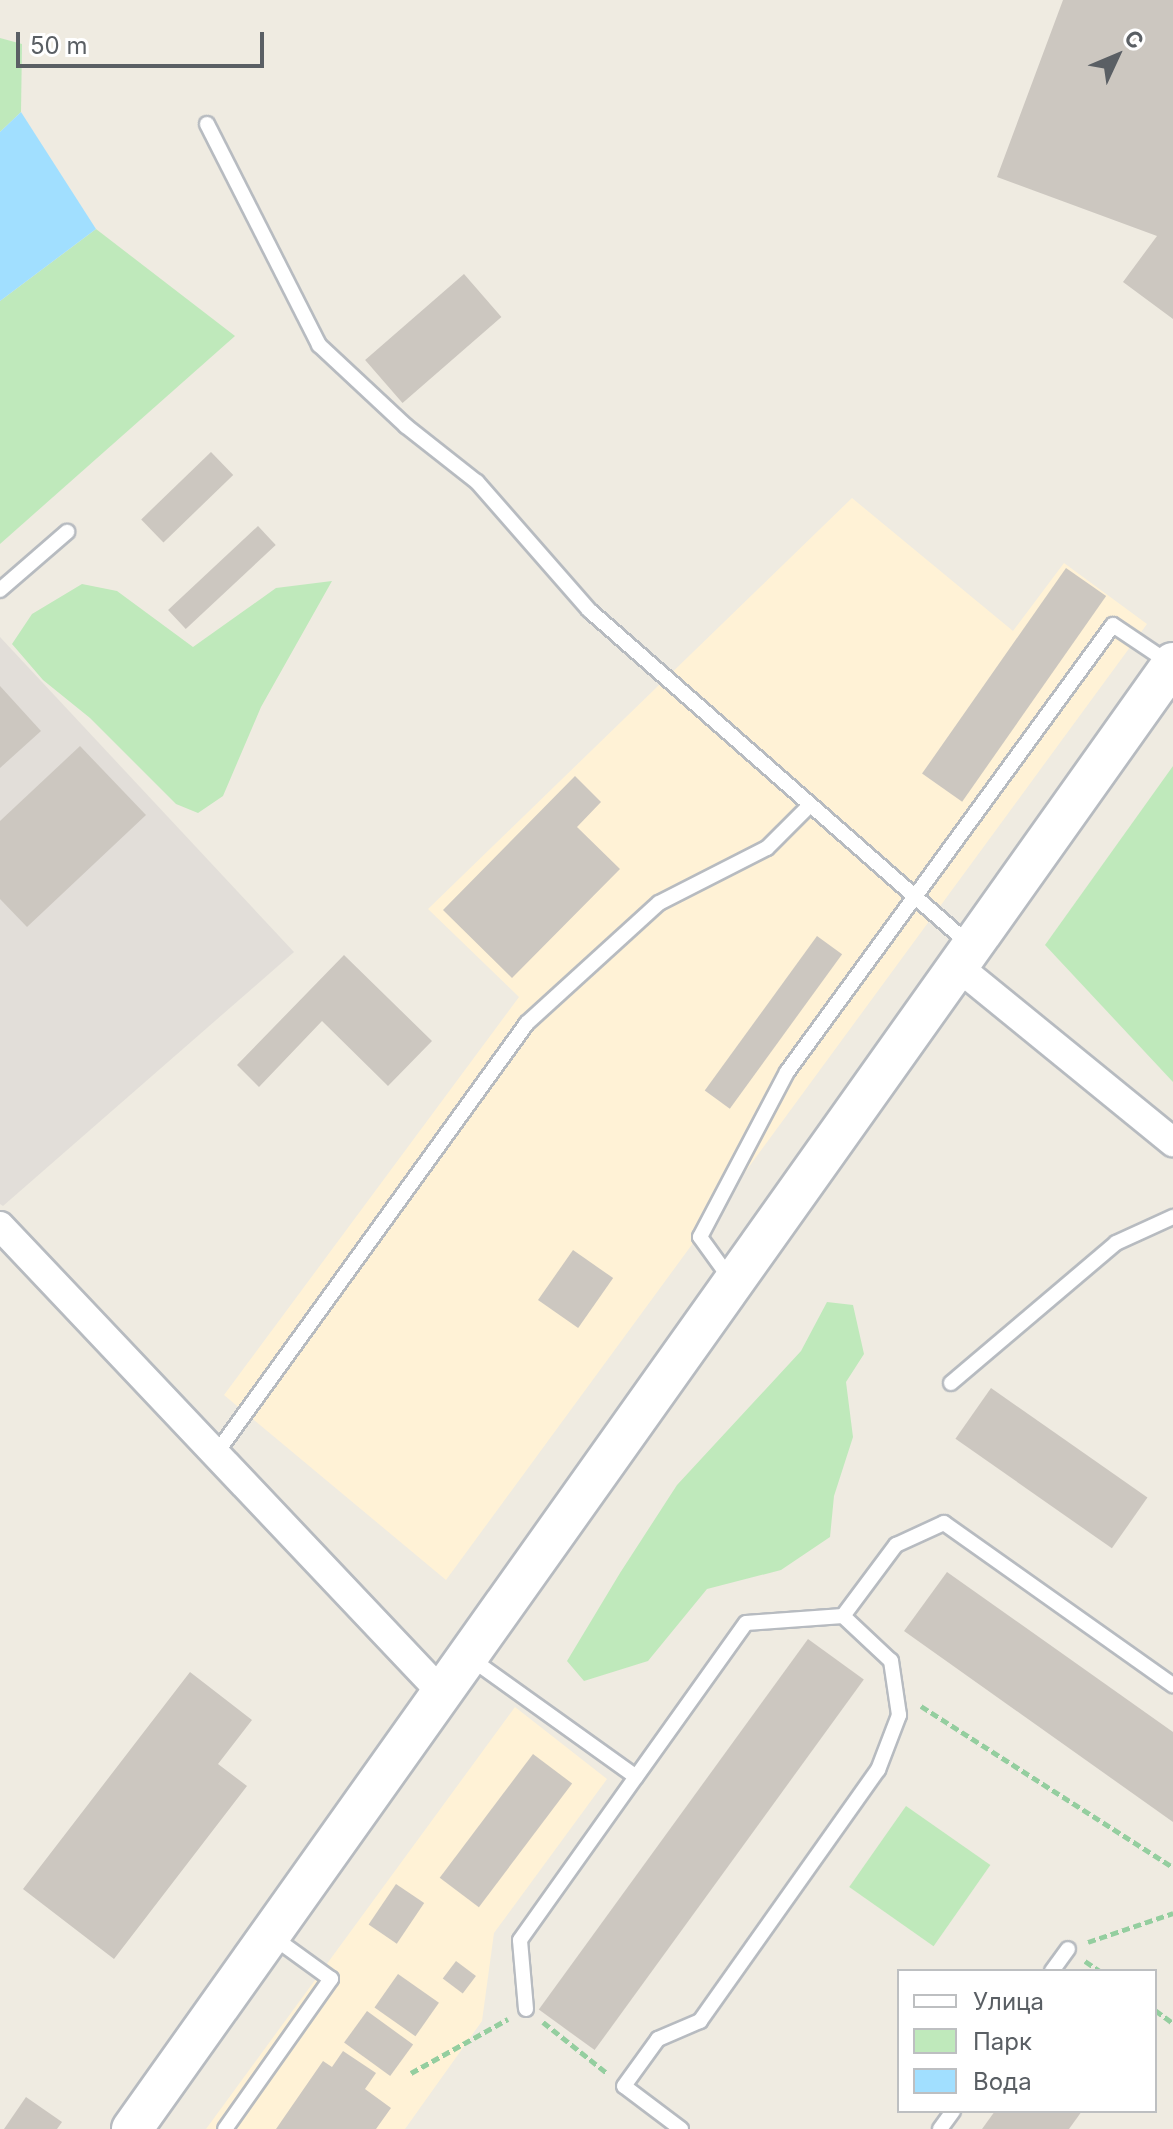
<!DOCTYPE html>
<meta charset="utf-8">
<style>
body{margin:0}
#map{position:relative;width:1173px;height:2129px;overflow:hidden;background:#efebe1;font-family:Inter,sans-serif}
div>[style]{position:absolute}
.commercial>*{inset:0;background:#fff2d6}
.industrial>*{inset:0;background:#e2ded9}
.green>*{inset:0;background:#bfe9bb;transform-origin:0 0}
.water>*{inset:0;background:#a1dfff}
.building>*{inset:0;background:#ccc7c0;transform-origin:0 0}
.path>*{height:5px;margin-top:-2.5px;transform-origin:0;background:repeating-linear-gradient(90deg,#94ce9f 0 8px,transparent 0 12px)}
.roads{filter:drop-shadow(2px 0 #b7bbc0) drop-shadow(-2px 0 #b7bbc0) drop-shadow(0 2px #b7bbc0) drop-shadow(0 -2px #b7bbc0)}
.service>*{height:14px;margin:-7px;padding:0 7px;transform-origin:7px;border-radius:7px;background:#fff}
.minor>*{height:28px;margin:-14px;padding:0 14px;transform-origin:14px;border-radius:14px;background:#fff}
.secondary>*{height:40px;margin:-20px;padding:0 20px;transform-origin:20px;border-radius:20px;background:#fff}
span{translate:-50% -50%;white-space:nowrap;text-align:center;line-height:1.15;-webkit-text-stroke:6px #fff;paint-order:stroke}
.legend{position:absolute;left:897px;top:1969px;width:260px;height:144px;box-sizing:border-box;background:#fff;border:2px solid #bdbfc1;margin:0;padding:10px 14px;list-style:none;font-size:24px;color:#5a5f64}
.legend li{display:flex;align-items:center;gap:16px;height:40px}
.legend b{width:40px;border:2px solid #bdbfc1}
.north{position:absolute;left:1077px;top:16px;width:80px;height:80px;-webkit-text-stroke:6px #fff;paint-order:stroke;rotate:46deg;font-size:22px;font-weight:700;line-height:32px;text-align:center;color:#5a5f64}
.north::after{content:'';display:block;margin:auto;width:28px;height:36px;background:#5a5f64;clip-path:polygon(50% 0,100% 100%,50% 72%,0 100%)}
.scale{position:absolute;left:16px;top:32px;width:248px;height:36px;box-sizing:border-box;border:4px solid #5a5f64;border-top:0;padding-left:10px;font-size:24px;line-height:28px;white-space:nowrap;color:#5a5f64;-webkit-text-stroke:6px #fff;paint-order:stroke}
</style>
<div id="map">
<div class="commercial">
<i style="clip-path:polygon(852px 498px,1013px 631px,1064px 563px,1147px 624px,446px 1580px,224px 1395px,519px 997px,428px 909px)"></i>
<i style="clip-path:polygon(515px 1707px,607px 1779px,494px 1933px,482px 2021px,405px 2129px,206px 2129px)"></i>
</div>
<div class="industrial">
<i style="clip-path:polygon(0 637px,294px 952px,3px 1206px,0 1204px)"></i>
</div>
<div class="green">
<i style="clip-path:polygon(0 38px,22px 44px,21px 112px,0 132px)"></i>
<i style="clip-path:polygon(96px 229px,235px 336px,0 544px,0 301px)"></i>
<i style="clip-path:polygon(332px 581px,261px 707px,223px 796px,198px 813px,176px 804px,90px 718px,43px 680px,12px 644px,32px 614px,82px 584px,117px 591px,193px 647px,276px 588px)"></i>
<i style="clip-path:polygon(1173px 766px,1173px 1082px,1045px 945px)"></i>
<i style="clip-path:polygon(827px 1302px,853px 1305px,864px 1354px,846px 1382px,853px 1437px,834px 1496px,830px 1537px,781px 1570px,707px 1589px,648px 1661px,584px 1681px,567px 1661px,620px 1573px,677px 1485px,801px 1351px)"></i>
<i style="left:906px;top:1806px;width:103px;height:99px;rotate:35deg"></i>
</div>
<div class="water">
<i style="clip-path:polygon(21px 112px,96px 229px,0 301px,0 132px)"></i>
</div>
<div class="building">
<i style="clip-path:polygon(1063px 0,1173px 0,1173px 319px,1123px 282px,1157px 236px,997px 177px)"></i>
<i style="left:464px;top:274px;width:57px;height:131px;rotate:49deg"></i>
<i style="left:211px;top:452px;width:32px;height:97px;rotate:46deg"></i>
<i style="left:258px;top:526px;width:26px;height:123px;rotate:47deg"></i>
<i style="left:1066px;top:568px;width:49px;height:251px;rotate:35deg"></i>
<i style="clip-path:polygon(0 686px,41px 731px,0 768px)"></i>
<i style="clip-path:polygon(80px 746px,146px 815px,27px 927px,0 899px,0 821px)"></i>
<i style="clip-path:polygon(575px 776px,601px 802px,577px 827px,620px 869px,512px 978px,443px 910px)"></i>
<i style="left:817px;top:936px;width:31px;height:191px;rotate:36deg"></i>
<i style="clip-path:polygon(344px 955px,432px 1041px,388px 1086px,322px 1021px,259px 1087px,237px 1065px)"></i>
<i style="left:573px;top:1250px;width:49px;height:61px;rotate:35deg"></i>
<i style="left:991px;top:1388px;width:191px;height:62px;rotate:35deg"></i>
<i style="clip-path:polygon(947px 1572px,1173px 1732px,1173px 1822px,904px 1631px)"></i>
<i style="left:808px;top:1639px;width:69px;height:458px;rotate:36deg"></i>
<i style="clip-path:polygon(190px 1672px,252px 1720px,218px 1764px,247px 1786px,114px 1959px,23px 1889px)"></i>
<i style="left:533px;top:1754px;width:49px;height:155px;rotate:37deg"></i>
<i style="left:396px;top:1884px;width:34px;height:49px;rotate:34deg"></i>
<i style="left:456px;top:1961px;width:25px;height:22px;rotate:37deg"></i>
<i style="left:398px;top:1974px;width:50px;height:41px;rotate:35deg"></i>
<i style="left:367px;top:2011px;width:57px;height:39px;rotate:36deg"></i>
<i style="clip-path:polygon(343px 2051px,376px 2073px,365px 2089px,391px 2108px,376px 2129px,276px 2129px,323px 2061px,332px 2067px)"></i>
<i style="clip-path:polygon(26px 2097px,62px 2122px,57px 2129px,4px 2129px)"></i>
<i style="clip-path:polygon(995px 2111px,1082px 2111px,1069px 2129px,982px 2129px)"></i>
</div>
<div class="path">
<i style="left:921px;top:1706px;width:299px;rotate:32.6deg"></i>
<i style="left:1088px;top:1942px;width:90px;rotate:-18.8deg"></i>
<i style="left:1085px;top:1961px;width:18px;rotate:34deg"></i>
<i style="left:1155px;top:2010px;width:22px;rotate:36deg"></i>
<i style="left:543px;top:2022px;width:82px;rotate:38.6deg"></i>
<i style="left:411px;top:2073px;width:111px;rotate:-29.1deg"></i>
</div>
<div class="roads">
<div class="service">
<i style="left:207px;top:124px;width:248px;rotate:63.1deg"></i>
<i style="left:319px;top:345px;width:119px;rotate:43deg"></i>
<i style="left:406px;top:426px;width:90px;rotate:38.3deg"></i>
<i style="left:477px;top:482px;width:170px;rotate:48.8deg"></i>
<i style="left:589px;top:610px;width:507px;rotate:41.32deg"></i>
<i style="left:0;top:590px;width:89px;rotate:-40.9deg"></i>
<i style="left:731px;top:1280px;width:53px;rotate:-125.8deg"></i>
<i style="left:700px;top:1237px;width:187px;rotate:-62.2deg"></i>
<i style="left:787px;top:1072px;width:553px;rotate:-53.9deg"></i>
<i style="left:1113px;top:625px;width:70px;rotate:33.9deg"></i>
<i style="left:951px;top:1383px;width:216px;rotate:-40.3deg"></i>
<i style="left:1116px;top:1243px;width:63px;rotate:-24.5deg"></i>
<i style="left:215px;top:1455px;width:533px;rotate:-54.16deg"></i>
<i style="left:527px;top:1023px;width:178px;rotate:-42.3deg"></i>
<i style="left:659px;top:903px;width:121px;rotate:-27deg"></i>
<i style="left:767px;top:848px;width:61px;rotate:-45deg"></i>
<i style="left:470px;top:1658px;width:204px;rotate:35.6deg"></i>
<i style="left:636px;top:1777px;width:189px;rotate:-54.5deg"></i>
<i style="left:746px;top:1623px;width:97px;rotate:-4.1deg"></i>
<i style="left:843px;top:1616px;width:89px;rotate:-53.3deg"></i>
<i style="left:896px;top:1545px;width:53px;rotate:-24.6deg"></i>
<i style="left:944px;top:1523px;width:281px;rotate:35.3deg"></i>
<i style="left:1052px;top:1971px;width:27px;rotate:-54deg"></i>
<i style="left:526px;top:2009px;width:69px;rotate:-95deg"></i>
<i style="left:520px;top:1940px;width:200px;rotate:-54.6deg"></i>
<i style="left:225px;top:2129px;width:184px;rotate:-54.8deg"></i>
<i style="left:331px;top:1979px;width:72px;rotate:-144.1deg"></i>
<i style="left:681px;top:2129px;width:71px;rotate:-143deg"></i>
<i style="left:624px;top:2086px;width:58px;rotate:-54.1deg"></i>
<i style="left:658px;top:2039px;width:46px;rotate:-23.2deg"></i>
<i style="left:700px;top:2021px;width:308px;rotate:-54.7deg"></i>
<i style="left:878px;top:1770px;width:59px;rotate:-69.1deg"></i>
<i style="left:899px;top:1715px;width:55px;rotate:-98.4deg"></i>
<i style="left:891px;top:1661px;width:66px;rotate:-136.8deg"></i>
<i style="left:940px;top:2129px;width:22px;rotate:-54deg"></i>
</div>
<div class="minor">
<i style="left:957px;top:966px;width:279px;rotate:39.2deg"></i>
<i style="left:0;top:1226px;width:646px;rotate:46.57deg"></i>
</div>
<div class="secondary">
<i style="left:132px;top:2129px;width:1798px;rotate:-54.62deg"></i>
</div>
</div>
<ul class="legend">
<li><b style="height:10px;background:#fff"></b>Улица</li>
<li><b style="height:22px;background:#bfe9bb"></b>Парк</li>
<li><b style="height:22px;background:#a1dfff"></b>Вода</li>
</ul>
<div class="north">С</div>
<div class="scale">50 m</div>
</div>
